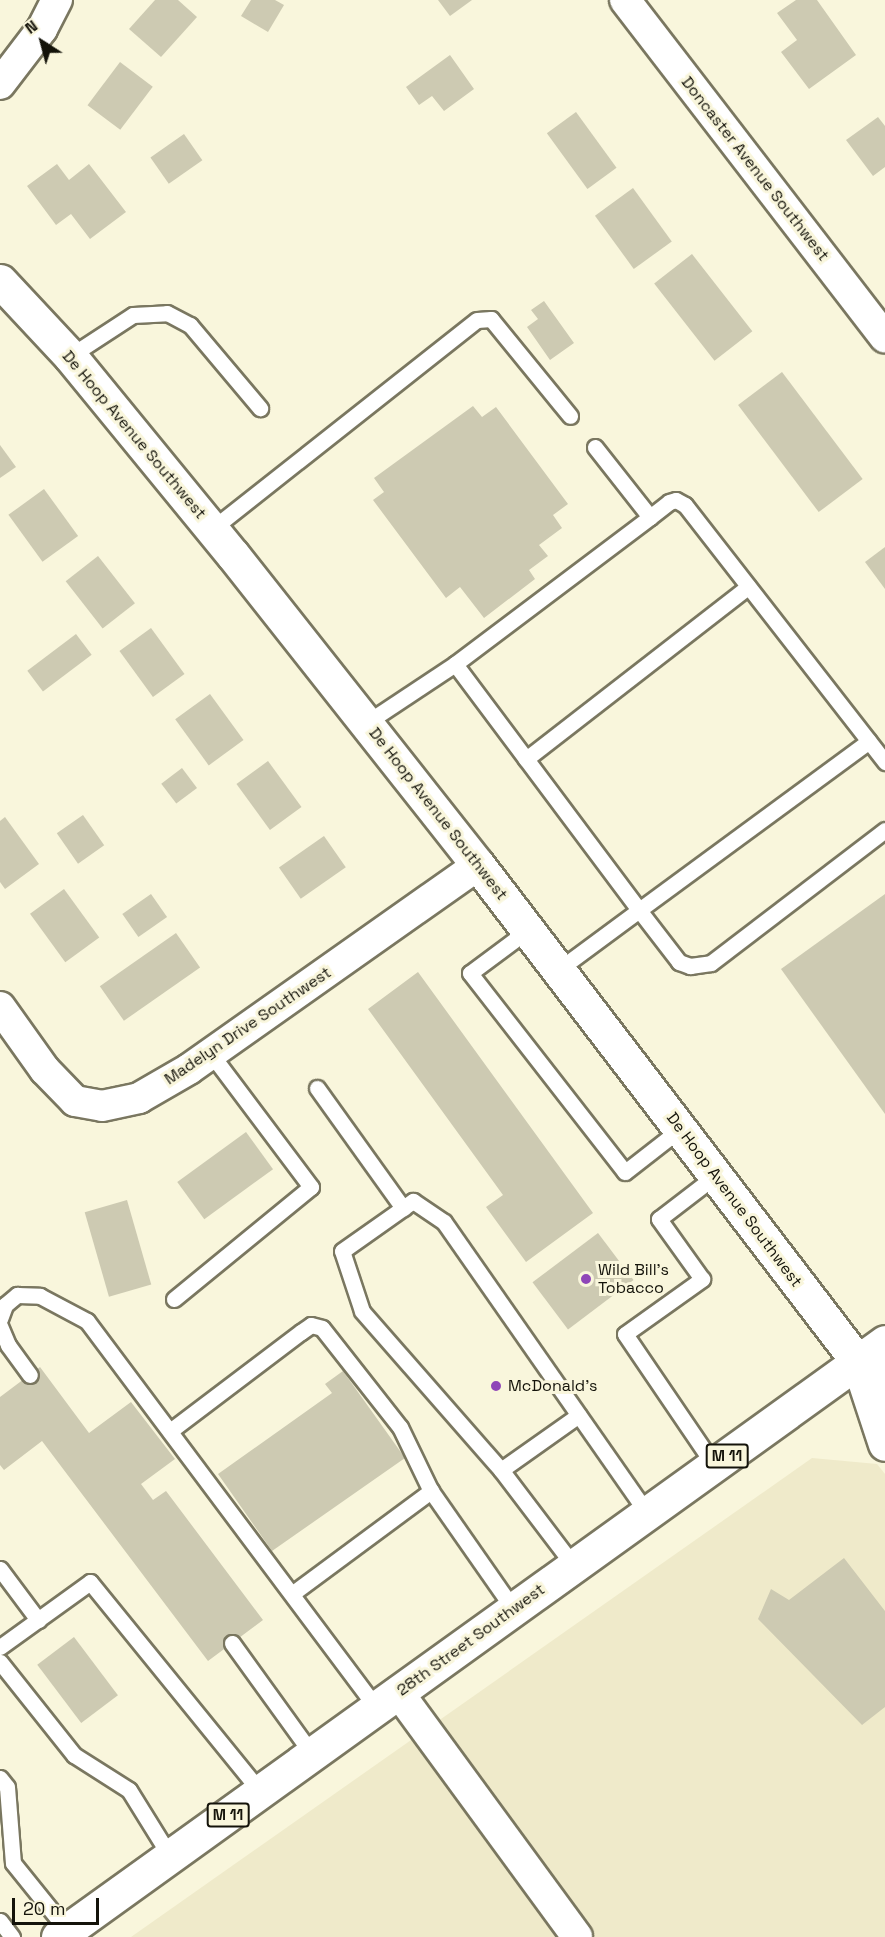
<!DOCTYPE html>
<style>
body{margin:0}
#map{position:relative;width:885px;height:1937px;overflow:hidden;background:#f9f6dc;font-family:"Space Grotesk",sans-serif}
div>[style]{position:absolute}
.built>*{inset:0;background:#efeaca}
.building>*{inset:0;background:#cdcab2;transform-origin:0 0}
.roads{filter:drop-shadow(2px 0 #7a7760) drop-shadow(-2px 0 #7a7760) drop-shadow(0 2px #7a7760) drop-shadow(0 -2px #7a7760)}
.lane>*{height:15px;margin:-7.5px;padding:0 7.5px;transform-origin:7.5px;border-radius:7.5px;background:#fff}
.street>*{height:30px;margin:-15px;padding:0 15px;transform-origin:15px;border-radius:15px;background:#fff}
.secondary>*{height:33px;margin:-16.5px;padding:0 16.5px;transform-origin:16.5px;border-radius:16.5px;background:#fff}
.primary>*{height:33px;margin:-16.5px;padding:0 16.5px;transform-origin:16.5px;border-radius:16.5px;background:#fff}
.dots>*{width:16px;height:16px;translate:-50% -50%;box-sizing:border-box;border:3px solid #f9f6dc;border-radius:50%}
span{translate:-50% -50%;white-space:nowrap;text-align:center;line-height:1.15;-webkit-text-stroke:6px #f9f6dc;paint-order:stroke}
.shield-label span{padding:2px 4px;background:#f9f6dc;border:2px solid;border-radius:4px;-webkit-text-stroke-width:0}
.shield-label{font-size:15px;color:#14130a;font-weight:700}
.street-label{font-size:16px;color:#14130a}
.poi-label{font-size:16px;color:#14130a}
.left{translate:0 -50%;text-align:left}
.north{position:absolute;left:12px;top:12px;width:60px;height:60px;-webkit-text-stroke:4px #f9f6dc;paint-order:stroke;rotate:324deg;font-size:16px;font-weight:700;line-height:24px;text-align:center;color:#14130a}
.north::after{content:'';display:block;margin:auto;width:21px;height:27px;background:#14130a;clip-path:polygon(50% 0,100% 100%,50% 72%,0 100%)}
.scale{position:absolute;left:12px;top:1898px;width:87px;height:27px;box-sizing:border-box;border:3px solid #14130a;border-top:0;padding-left:8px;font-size:18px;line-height:21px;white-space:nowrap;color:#14130a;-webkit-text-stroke:4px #f9f6dc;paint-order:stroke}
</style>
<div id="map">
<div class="built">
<i style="clip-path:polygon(812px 1458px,877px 1464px,885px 1474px,885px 1937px,131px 1937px)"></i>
</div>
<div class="building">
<i style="clip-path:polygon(155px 0,178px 0,197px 17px,161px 57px,129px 29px)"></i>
<i style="clip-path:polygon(251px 0,275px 0,284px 5px,268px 32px,241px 16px)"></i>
<i style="clip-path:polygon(438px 0,472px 0,450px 16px)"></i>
<i style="clip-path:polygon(796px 0,817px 0,856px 55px,809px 89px,781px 52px,797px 40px,777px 13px)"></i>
<i style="clip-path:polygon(450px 55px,474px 89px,444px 111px,432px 96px,419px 105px,406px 87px)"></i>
<i style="left:120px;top:62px;width:41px;height:54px;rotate:37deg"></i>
<i style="left:576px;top:112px;width:69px;height:36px;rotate:54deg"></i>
<i style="clip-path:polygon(878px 117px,885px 126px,885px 167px,873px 176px,846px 140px)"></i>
<i style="left:184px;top:134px;width:32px;height:41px;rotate:55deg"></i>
<i style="clip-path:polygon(57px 164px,69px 180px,89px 164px,126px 212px,90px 239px,71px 214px,56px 225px,27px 186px)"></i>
<i style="left:633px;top:188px;width:66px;height:47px;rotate:54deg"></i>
<i style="left:692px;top:254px;width:98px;height:48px;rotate:52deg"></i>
<i style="clip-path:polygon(544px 301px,574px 343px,550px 360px,527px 327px,538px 319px,531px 310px)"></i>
<i style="left:782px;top:372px;width:134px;height:55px;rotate:53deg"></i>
<i style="clip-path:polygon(473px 406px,482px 417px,496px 407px,568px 504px,553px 515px,562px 528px,539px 545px,548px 556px,529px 570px,535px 579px,484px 618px,460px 587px,446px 598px,373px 500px,384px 492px,374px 478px)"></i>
<i style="clip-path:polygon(0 445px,16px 467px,0 478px)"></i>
<i style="left:44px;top:489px;width:58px;height:44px;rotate:54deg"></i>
<i style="clip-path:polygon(885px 547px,885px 589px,865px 562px)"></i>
<i style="left:98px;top:556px;width:60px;height:41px;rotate:52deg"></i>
<i style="left:151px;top:628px;width:57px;height:39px;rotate:54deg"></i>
<i style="left:76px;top:634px;width:26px;height:61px;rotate:53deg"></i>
<i style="left:210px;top:694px;width:57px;height:43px;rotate:54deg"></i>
<i style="left:268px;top:761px;width:57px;height:39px;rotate:54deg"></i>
<i style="left:182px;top:768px;width:25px;height:26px;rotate:53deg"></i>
<i style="left:83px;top:815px;width:37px;height:32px;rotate:55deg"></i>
<i style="clip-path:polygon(5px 817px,39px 864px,5px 889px,0 882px,0 821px)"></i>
<i style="left:324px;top:836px;width:38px;height:55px;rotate:55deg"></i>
<i style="left:64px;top:889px;width:60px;height:42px;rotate:54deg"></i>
<i style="left:151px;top:894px;width:28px;height:35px;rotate:55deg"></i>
<i style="clip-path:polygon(885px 894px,885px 1114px,781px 969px)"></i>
<i style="left:176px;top:933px;width:42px;height:93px;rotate:55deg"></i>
<i style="clip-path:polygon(418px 972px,593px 1213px,526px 1262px,486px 1207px,503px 1195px,368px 1009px)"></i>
<i style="left:246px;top:1132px;width:46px;height:85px;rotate:54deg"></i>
<i style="left:127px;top:1200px;width:88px;height:44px;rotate:74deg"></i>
<i style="left:598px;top:1233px;width:59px;height:82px;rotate:53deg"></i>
<i style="clip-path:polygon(40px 1367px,89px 1433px,131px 1402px,175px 1459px,141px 1484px,153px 1500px,166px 1491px,263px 1620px,208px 1661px,42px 1441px,4px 1470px,0 1465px,0 1397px)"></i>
<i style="clip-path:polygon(343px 1371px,405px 1458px,272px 1551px,218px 1474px,332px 1393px,325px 1384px)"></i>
<i style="clip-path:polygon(844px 1558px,885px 1611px,885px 1707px,862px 1725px,758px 1619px,771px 1589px,789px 1600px)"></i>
<i style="left:74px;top:1637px;width:73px;height:46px;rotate:53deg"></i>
</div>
<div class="roads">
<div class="lane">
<i style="left:70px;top:356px;width:75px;rotate:-33.1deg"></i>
<i style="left:133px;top:315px;width:34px;rotate:-3deg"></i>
<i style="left:167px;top:313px;width:26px;rotate:28deg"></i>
<i style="left:190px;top:325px;width:109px;rotate:49.9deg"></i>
<i style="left:650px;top:517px;width:24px;rotate:-38deg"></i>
<i style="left:669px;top:502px;width:7px;rotate:-16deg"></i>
<i style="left:676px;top:500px;width:10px;rotate:29deg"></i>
<i style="left:685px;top:505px;width:326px;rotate:52.1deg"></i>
<i style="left:212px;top:529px;width:337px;rotate:-38.3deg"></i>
<i style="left:477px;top:320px;width:14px;rotate:-4deg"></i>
<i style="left:491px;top:319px;width:125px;rotate:50.8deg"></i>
<i style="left:455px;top:664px;width:244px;rotate:-37deg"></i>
<i style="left:650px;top:517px;width:89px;rotate:-128.2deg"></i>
<i style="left:366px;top:723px;width:107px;rotate:-33.5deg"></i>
<i style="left:455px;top:664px;width:307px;rotate:53.2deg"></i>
<i style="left:639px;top:910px;width:285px;rotate:-36.3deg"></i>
<i style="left:526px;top:759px;width:281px;rotate:-37.8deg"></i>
<i style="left:528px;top:930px;width:72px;rotate:143.4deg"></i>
<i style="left:470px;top:973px;width:252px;rotate:52.1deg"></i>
<i style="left:625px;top:1172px;width:70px;rotate:-38deg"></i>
<i style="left:558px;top:970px;width:101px;rotate:-36.5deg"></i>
<i style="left:639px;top:910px;width:66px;rotate:52.4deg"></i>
<i style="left:679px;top:962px;width:12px;rotate:20deg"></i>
<i style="left:690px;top:966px;width:21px;rotate:-8deg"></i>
<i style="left:711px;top:963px;width:219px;rotate:-37.4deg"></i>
<i style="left:317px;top:1088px;width:148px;rotate:54.4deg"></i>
<i style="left:174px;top:1299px;width:177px;rotate:-39.3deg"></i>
<i style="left:311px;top:1187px;width:166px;rotate:-126.9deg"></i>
<i style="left:0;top:1319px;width:15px;rotate:-70deg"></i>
<i style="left:5px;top:1305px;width:16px;rotate:-40deg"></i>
<i style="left:17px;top:1295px;width:23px;rotate:2deg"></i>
<i style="left:40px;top:1296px;width:53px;rotate:28deg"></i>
<i style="left:87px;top:1321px;width:483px;rotate:53.2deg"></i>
<i style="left:0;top:1326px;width:21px;rotate:67deg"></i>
<i style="left:8px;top:1345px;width:37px;rotate:54deg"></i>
<i style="left:170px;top:1431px;width:164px;rotate:-37.1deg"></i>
<i style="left:301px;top:1332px;width:12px;rotate:-35deg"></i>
<i style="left:311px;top:1325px;width:11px;rotate:15deg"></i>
<i style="left:322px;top:1328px;width:126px;rotate:51.8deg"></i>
<i style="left:400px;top:1427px;width:71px;rotate:64.2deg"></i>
<i style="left:431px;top:1491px;width:145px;rotate:55.1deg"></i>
<i style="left:714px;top:1465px;width:158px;rotate:-124.2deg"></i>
<i style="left:625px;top:1334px;width:95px;rotate:-35.5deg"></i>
<i style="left:702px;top:1279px;width:74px;rotate:-125.6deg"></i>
<i style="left:659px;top:1219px;width:71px;rotate:-37.5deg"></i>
<i style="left:501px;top:1470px;width:95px;rotate:-35.2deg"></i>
<i style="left:574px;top:1566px;width:121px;rotate:-127.2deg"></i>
<i style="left:501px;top:1470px;width:211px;rotate:-131.2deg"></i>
<i style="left:362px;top:1311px;width:63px;rotate:-108.4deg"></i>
<i style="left:342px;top:1251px;width:87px;rotate:-35.2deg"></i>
<i style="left:413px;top:1201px;width:37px;rotate:34deg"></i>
<i style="left:444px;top:1222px;width:355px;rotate:55.1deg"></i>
<i style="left:0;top:1569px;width:64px;rotate:53.3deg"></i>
<i style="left:293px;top:1593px;width:172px;rotate:-36.5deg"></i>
<i style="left:232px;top:1643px;width:137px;rotate:54.2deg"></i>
<i style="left:0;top:1647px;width:111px;rotate:-35.8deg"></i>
<i style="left:90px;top:1582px;width:269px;rotate:50.9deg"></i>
<i style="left:0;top:1662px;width:119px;rotate:51.5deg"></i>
<i style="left:74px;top:1755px;width:65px;rotate:32.5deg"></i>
<i style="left:129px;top:1790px;width:78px;rotate:58.2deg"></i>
<i style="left:0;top:1778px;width:11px;rotate:52deg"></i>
<i style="left:7px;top:1787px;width:76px;rotate:85.5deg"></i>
<i style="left:13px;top:1863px;width:86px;rotate:51.1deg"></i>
<i style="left:0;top:1921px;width:20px;rotate:53deg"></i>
</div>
<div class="street">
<i style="left:625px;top:0;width:426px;rotate:52.4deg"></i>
<i style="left:0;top:84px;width:69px;rotate:-52.6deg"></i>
<i style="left:42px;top:29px;width:33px;rotate:-63deg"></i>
<i style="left:0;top:1007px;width:77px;rotate:54.5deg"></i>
<i style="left:45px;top:1070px;width:43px;rotate:45.9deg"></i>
<i style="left:75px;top:1101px;width:27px;rotate:10deg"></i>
<i style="left:102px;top:1106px;width:38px;rotate:-12deg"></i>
<i style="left:139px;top:1098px;width:58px;rotate:-30.1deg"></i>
<i style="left:189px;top:1069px;width:354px;rotate:-35.2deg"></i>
<i style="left:398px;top:1692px;width:303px;rotate:53.8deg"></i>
</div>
<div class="secondary">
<i style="left:0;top:281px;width:103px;rotate:47deg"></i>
<i style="left:70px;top:356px;width:257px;rotate:50.7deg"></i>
<i style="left:233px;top:555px;width:395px;rotate:51.7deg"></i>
<i style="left:478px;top:865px;width:626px;rotate:52.6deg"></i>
<i style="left:858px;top:1362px;width:34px;rotate:38deg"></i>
<i style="left:858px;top:1362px;width:86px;rotate:71.8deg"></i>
</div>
<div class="primary">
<i style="left:58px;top:1937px;width:1019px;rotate:-35.73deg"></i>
</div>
</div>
<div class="dots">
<i style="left:586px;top:1279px;background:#8f46b8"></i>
<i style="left:496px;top:1386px;background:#8f46b8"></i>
</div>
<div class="shield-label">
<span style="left:727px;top:1456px">M 11</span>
<span style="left:228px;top:1815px">M 11</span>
</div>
<div class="street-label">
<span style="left:755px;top:169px;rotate:52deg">Doncaster Avenue Southwest</span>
<span style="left:134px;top:435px;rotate:50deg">De Hoop Avenue Southwest</span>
<span style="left:438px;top:814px;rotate:52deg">De Hoop Avenue Southwest</span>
<span style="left:248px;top:1026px;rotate:-34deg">Madelyn Drive Southwest</span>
<span style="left:734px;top:1200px;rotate:53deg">De Hoop Avenue Southwest</span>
<span style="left:471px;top:1640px;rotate:-36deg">28th Street Southwest</span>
</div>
<div class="poi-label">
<span class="left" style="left:598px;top:1279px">Wild Bill's<br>Tobacco</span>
<span class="left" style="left:508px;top:1386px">McDonald's</span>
</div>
<div class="north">N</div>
<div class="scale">20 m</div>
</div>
